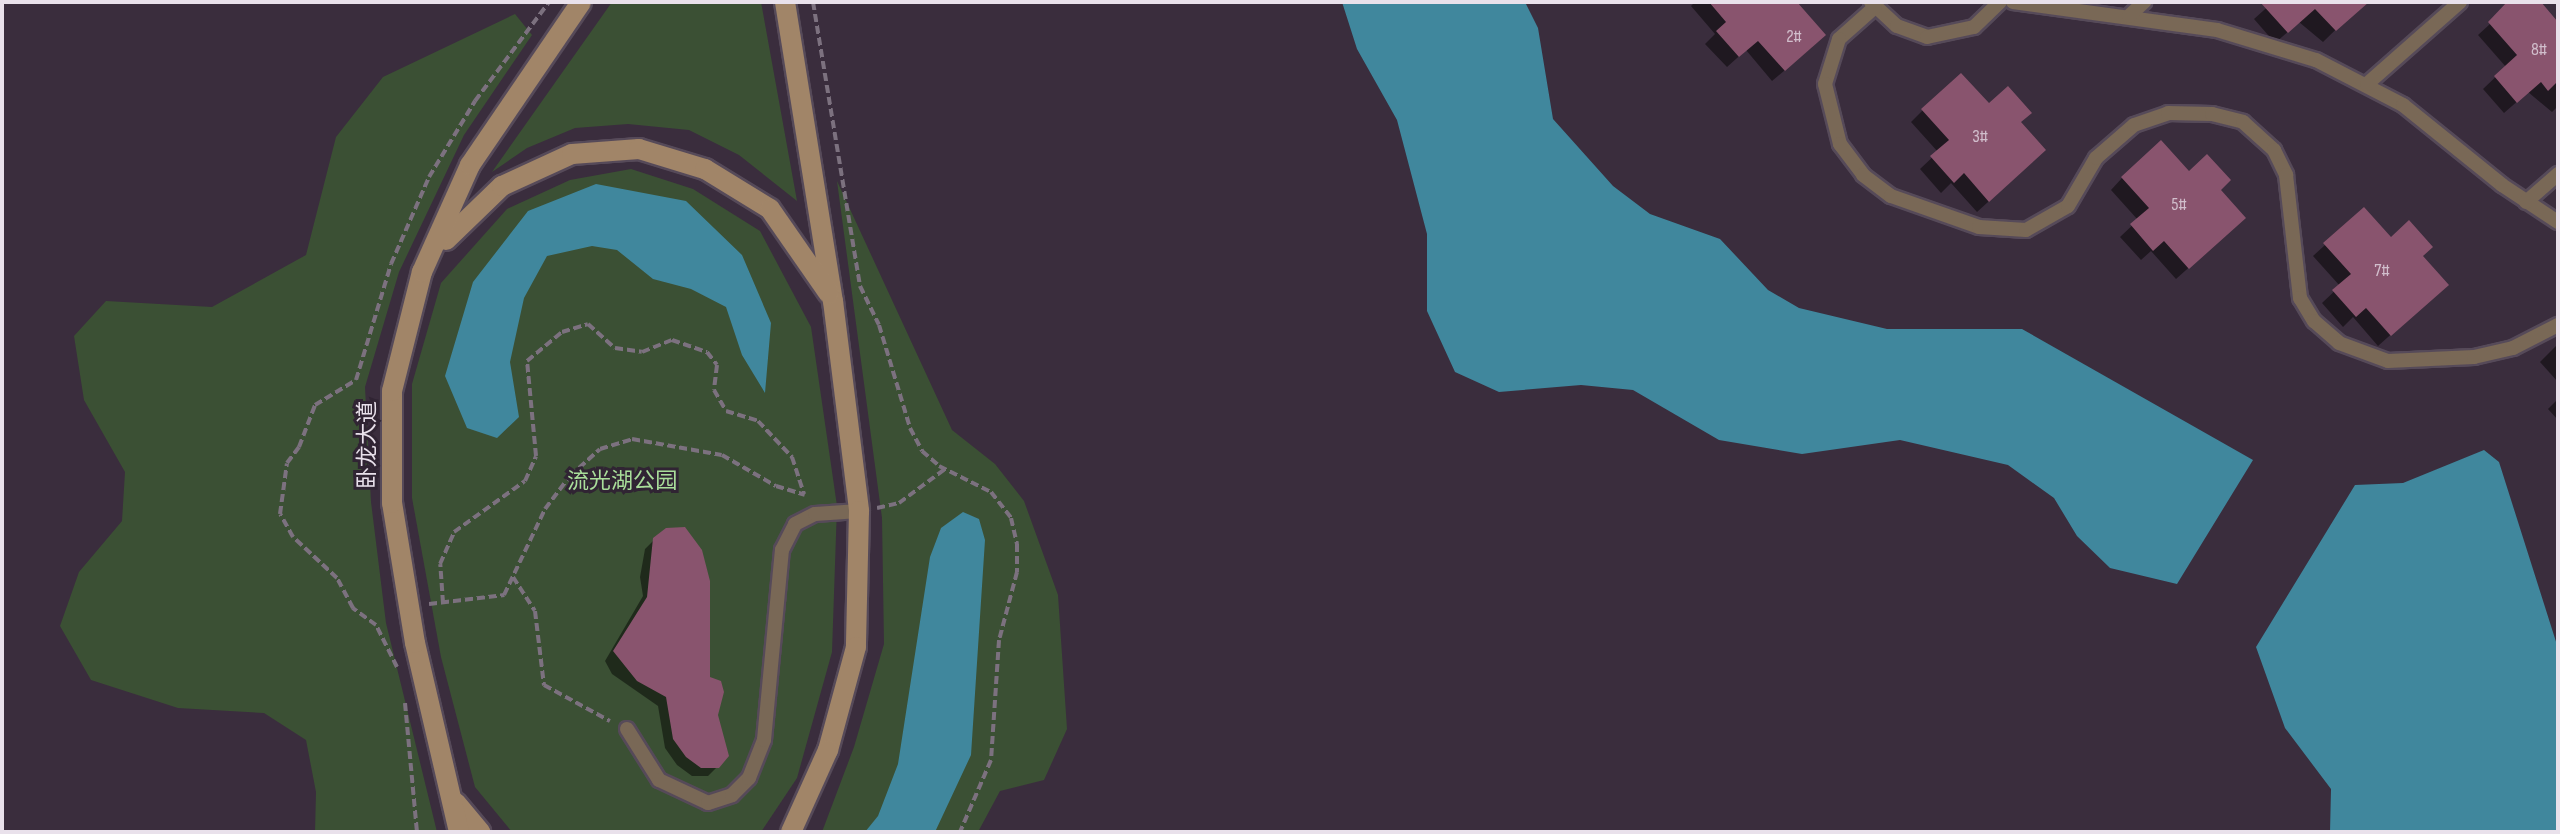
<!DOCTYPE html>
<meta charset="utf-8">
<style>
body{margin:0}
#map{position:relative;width:2560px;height:834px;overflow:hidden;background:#3a2d3d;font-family:"Sofia Sans Condensed","Noto Sans SC",sans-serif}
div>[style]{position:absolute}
.green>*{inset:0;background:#3b5034}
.water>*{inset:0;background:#40879d}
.shadow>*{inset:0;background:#0007}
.building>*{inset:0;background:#89546e}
.path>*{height:4px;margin-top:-2px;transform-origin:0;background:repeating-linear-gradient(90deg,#7c717f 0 8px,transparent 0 12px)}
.roads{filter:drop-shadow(2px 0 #564a59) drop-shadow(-2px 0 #564a59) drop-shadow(0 2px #564a59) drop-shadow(0 -2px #564a59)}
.lane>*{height:14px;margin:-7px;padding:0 7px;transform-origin:7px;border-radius:7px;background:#796856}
.secondary>*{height:20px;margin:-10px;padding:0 10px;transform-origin:10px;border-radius:10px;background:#a18568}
span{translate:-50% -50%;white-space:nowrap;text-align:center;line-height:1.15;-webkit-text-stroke:6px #302433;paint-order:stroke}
.number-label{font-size:18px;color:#d1becc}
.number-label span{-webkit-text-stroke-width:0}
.street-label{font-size:22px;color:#e9e1eb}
.park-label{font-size:22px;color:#a9de9a}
.frame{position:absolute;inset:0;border:4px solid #e9e1eb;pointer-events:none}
</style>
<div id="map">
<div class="green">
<i style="clip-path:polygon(612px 2px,761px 2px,797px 201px,739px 155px,689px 130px,628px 124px,575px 128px,527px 148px,492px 172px)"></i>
<i style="clip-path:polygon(515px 14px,532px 35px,464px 135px,399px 272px,365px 387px,371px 502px,386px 623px,437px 832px,315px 832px,316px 792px,306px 740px,264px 713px,178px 708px,91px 680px,60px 626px,79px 572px,122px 521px,125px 472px,84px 400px,74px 336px,106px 301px,212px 307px,306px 255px,336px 137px,383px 77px)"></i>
<i style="clip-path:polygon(631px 169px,693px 189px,760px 231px,811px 327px,837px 506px,832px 652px,797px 778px,761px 832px,512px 832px,475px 787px,441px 657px,412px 498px,412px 384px,441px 283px,507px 209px,570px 180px)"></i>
<i style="clip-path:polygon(837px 181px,952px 430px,995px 464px,1024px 501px,1058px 595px,1067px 729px,1044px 780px,1000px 791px,978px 832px,822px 832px,854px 747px,884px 644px,882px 518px)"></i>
</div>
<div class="water">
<i style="clip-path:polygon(1342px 2px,1525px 2px,1538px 28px,1553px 119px,1613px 186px,1650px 214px,1720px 239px,1768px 290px,1799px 308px,1887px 329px,2022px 329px,2253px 460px,2177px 584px,2110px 568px,2077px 536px,2054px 498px,2008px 465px,1900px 440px,1802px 454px,1719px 440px,1633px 390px,1581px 385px,1499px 392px,1455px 372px,1427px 311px,1427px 234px,1397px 120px,1357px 49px)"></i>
<i style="clip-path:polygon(596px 184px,686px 201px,742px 255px,771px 323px,765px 393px,742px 355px,726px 307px,691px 289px,653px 279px,617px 250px,592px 246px,547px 256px,524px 298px,510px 362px,519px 417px,497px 438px,467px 428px,445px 376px,473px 282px,528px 211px)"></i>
<i style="clip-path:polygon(2484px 450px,2499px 462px,2558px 648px,2558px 832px,2330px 832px,2331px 789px,2285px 728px,2256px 647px,2355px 485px,2403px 483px)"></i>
<i style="clip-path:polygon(963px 512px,979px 519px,985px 540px,971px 755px,935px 832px,865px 832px,878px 816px,898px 764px,930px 557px,941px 528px)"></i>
</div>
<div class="shadow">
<i style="clip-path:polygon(1695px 2px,1800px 2px,1797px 5px,1812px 47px,1772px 81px,1746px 50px,1727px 67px,1705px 44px,1715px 34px,1691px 6px)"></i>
<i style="clip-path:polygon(2273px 2px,2364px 2px,2323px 42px,2299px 22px,2275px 43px,2254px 19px)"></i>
<i style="clip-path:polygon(2514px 2px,2538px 2px,2558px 22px,2558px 106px,2552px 112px,2528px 92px,2504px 113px,2483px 89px,2506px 67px,2478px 35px)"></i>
<i style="clip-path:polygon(1989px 106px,2032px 162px,1977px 212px,1951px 183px,1941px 193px,1920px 169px,1938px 152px,1911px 122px,1923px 110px)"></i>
<i style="clip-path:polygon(2188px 174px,2219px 190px,2232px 229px,2176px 279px,2151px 251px,2141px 260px,2120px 237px,2138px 220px,2111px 190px,2122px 178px)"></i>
<i style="clip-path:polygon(2391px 240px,2434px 296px,2378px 346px,2353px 317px,2343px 327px,2322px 303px,2340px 286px,2313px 256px,2325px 245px)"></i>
<i style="clip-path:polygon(2558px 344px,2558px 382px,2540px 362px)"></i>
<i style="clip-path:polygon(2558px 399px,2558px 420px,2548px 409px)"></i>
<i style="clip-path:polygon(655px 539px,708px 678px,716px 715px,717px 767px,708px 776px,692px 776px,677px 765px,665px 748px,658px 706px,612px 674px,605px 661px,643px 596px,640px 577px,645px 549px)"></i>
</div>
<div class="building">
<i style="clip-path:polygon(1709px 2px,1797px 2px,1826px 35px,1785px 71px,1758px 41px,1739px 57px,1716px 31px,1726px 22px)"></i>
<i style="clip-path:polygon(2260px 2px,2369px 2px,2336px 31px,2315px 9px,2288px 33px)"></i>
<i style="clip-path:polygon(2507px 2px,2541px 2px,2558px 22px,2558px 81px,2548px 91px,2541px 82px,2517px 103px,2494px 76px,2517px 55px,2488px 22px)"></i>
<i style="clip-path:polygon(1961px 73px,1989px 103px,2008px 86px,2032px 113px,2021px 122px,2046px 150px,1989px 202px,1964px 173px,1954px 183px,1930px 156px,1949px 140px,1921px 109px)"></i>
<i style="clip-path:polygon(2161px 140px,2189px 171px,2207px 154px,2231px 180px,2221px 190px,2246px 218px,2189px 269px,2164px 241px,2153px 251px,2130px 224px,2149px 208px,2121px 177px)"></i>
<i style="clip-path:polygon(2364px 207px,2391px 237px,2409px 220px,2433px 247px,2423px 256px,2449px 285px,2391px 336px,2366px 308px,2356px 317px,2332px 290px,2351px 274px,2323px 243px)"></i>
<i style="clip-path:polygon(685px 527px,702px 550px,710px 581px,710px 677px,721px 681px,724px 692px,718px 715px,729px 756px,719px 768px,701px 768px,686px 757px,673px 739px,666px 697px,637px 681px,613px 651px,647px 597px,653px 538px,666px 528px)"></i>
</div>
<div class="path">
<i style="left:813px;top:2px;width:288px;rotate:80.6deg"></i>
<i style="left:860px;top:286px;width:43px;rotate:64deg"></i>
<i style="left:879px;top:325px;width:108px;rotate:73.2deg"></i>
<i style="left:910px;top:428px;width:26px;rotate:62deg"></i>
<i style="left:922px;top:451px;width:23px;rotate:41deg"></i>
<i style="left:939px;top:466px;width:58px;rotate:26.6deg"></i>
<i style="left:991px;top:492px;width:33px;rotate:52deg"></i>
<i style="left:1011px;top:518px;width:27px;rotate:77deg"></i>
<i style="left:1017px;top:544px;width:28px;rotate:90deg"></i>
<i style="left:1017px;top:572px;width:70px;rotate:104.8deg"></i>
<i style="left:999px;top:640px;width:120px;rotate:93.8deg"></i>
<i style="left:991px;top:760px;width:78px;rotate:113.3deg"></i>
<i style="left:877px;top:508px;width:23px;rotate:-13deg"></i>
<i style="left:899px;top:503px;width:57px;rotate:-36.5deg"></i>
<i style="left:513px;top:577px;width:40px;rotate:57.1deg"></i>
<i style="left:535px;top:611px;width:75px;rotate:83.1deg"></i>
<i style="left:544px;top:685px;width:75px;rotate:28.6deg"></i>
<i style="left:443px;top:603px;width:39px;rotate:-94deg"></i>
<i style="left:440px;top:564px;width:35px;rotate:-66deg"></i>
<i style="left:454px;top:532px;width:87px;rotate:-35.7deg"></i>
<i style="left:525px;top:481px;width:27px;rotate:-66deg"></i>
<i style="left:536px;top:456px;width:95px;rotate:-95.4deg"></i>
<i style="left:527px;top:361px;width:45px;rotate:-39.6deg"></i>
<i style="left:562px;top:332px;width:27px;rotate:-17deg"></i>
<i style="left:588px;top:324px;width:36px;rotate:42deg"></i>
<i style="left:615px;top:348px;width:27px;rotate:8deg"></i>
<i style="left:642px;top:352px;width:32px;rotate:-22deg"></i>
<i style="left:672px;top:340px;width:37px;rotate:19deg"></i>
<i style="left:707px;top:352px;width:16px;rotate:52deg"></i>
<i style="left:717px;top:365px;width:25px;rotate:97deg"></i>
<i style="left:714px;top:390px;width:24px;rotate:60deg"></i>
<i style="left:726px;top:411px;width:34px;rotate:17deg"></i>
<i style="left:758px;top:421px;width:50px;rotate:46.6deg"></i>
<i style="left:792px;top:457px;width:39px;rotate:72deg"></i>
<i style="left:429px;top:604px;width:76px;rotate:-6.8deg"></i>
<i style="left:504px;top:595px;width:95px;rotate:-64.5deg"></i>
<i style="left:545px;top:509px;width:41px;rotate:-52.9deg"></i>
<i style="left:570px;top:476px;width:40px;rotate:-42deg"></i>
<i style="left:600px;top:449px;width:34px;rotate:-17deg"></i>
<i style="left:632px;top:439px;width:91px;rotate:10.1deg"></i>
<i style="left:722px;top:455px;width:62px;rotate:29.9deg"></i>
<i style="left:776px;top:486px;width:30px;rotate:17deg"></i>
<i style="left:397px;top:667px;width:47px;rotate:-116.6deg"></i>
<i style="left:376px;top:625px;width:29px;rotate:-144deg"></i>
<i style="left:353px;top:608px;width:34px;rotate:-118deg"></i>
<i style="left:337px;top:578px;width:60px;rotate:-137deg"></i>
<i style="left:293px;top:537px;width:26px;rotate:-119deg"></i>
<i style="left:280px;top:514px;width:51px;rotate:-82.2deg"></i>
<i style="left:287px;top:463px;width:20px;rotate:-53deg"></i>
<i style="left:299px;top:447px;width:45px;rotate:-69.1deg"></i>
<i style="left:315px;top:405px;width:48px;rotate:-31.4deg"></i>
<i style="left:356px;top:380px;width:121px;rotate:-73.2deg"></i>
<i style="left:391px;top:264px;width:95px;rotate:-66.4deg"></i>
<i style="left:429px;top:177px;width:89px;rotate:-58.8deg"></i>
<i style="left:475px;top:101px;width:124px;rotate:-53.2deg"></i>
<i style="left:405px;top:703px;width:130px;rotate:84.7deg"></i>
</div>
<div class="roads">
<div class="lane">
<i style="left:1871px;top:2px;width:35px;rotate:43deg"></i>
<i style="left:1897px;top:26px;width:32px;rotate:20deg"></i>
<i style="left:1927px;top:37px;width:48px;rotate:-12deg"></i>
<i style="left:1974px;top:27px;width:36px;rotate:-44deg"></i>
<i style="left:2013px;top:2px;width:206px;rotate:7.8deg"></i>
<i style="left:2217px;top:30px;width:103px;rotate:16.9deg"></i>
<i style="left:2316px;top:60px;width:98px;rotate:27.3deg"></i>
<i style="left:2403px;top:105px;width:127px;rotate:38.9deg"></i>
<i style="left:2502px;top:185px;width:67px;rotate:33.5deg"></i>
<i style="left:1875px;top:7px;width:48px;rotate:138.4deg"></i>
<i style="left:1839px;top:39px;width:47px;rotate:107.3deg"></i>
<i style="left:1825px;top:84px;width:62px;rotate:76deg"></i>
<i style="left:1840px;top:144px;width:39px;rotate:53deg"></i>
<i style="left:1863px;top:175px;width:35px;rotate:37deg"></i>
<i style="left:1891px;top:196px;width:93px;rotate:19.4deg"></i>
<i style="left:1979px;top:227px;width:47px;rotate:3.7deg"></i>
<i style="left:2026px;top:230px;width:48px;rotate:-29.7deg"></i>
<i style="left:2068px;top:206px;width:56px;rotate:-59.7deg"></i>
<i style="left:2096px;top:158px;width:50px;rotate:-41deg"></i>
<i style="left:2134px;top:125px;width:36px;rotate:-19deg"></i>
<i style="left:2168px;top:113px;width:44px;rotate:1.3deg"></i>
<i style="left:2212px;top:114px;width:32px;rotate:14deg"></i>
<i style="left:2243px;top:122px;width:42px;rotate:42.1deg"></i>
<i style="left:2274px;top:150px;width:28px;rotate:64deg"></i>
<i style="left:2286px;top:175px;width:124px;rotate:83.5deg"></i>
<i style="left:2300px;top:298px;width:27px;rotate:59deg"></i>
<i style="left:2314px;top:321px;width:33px;rotate:41deg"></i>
<i style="left:2339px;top:343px;width:52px;rotate:20.2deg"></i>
<i style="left:2388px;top:361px;width:86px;rotate:-2.7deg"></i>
<i style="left:2474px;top:357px;width:40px;rotate:-13deg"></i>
<i style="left:2513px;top:348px;width:51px;rotate:-27.1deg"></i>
<i style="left:2129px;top:16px;width:21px;rotate:-43deg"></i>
<i style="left:2367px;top:84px;width:124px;rotate:-41.4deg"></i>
<i style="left:2526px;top:202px;width:43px;rotate:-41.2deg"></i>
<i style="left:627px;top:729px;width:60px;rotate:57.9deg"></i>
<i style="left:659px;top:780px;width:54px;rotate:25.1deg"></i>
<i style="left:708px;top:803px;width:25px;rotate:-18deg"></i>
<i style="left:732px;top:795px;width:24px;rotate:-45deg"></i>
<i style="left:749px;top:778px;width:41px;rotate:-68.5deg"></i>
<i style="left:764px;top:740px;width:191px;rotate:-84.6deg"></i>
<i style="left:782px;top:550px;width:29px;rotate:-63deg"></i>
<i style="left:795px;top:524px;width:22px;rotate:-27deg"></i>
<i style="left:815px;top:514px;width:44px;rotate:-3.9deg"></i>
</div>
<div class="secondary">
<i style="left:785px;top:2px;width:303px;rotate:80.9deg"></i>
<i style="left:833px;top:301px;width:212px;rotate:82.9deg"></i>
<i style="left:859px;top:511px;width:136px;rotate:91.3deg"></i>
<i style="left:856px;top:647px;width:107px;rotate:105.2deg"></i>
<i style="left:828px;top:750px;width:90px;rotate:114.3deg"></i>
<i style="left:446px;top:240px;width:78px;rotate:-44deg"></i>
<i style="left:502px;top:186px;width:77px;rotate:-24.6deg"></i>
<i style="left:572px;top:154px;width:67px;rotate:-4.3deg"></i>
<i style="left:639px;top:149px;width:69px;rotate:16.9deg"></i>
<i style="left:705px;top:169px;width:76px;rotate:31.6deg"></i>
<i style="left:770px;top:209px;width:103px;rotate:55.2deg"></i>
<i style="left:456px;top:803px;width:38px;rotate:50deg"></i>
<i style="left:459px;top:832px;width:194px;rotate:-103.1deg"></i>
<i style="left:415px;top:643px;width:142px;rotate:-99.3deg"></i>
<i style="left:392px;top:503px;width:112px;rotate:-90deg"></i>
<i style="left:392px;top:391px;width:123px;rotate:-75.9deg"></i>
<i style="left:422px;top:272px;width:117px;rotate:-65.8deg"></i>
<i style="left:470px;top:165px;width:197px;rotate:-55.7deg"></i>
</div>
</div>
<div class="number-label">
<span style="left:1794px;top:37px">2#</span>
<span style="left:2539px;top:50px">8#</span>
<span style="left:1980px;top:137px">3#</span>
<span style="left:2179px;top:205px">5#</span>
<span style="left:2382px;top:271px">7#</span>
</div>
<div class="street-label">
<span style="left:368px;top:445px;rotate:-90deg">卧龙大道</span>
</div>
<div class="park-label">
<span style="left:622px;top:482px">流光湖公园</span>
</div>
<div class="frame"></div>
</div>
